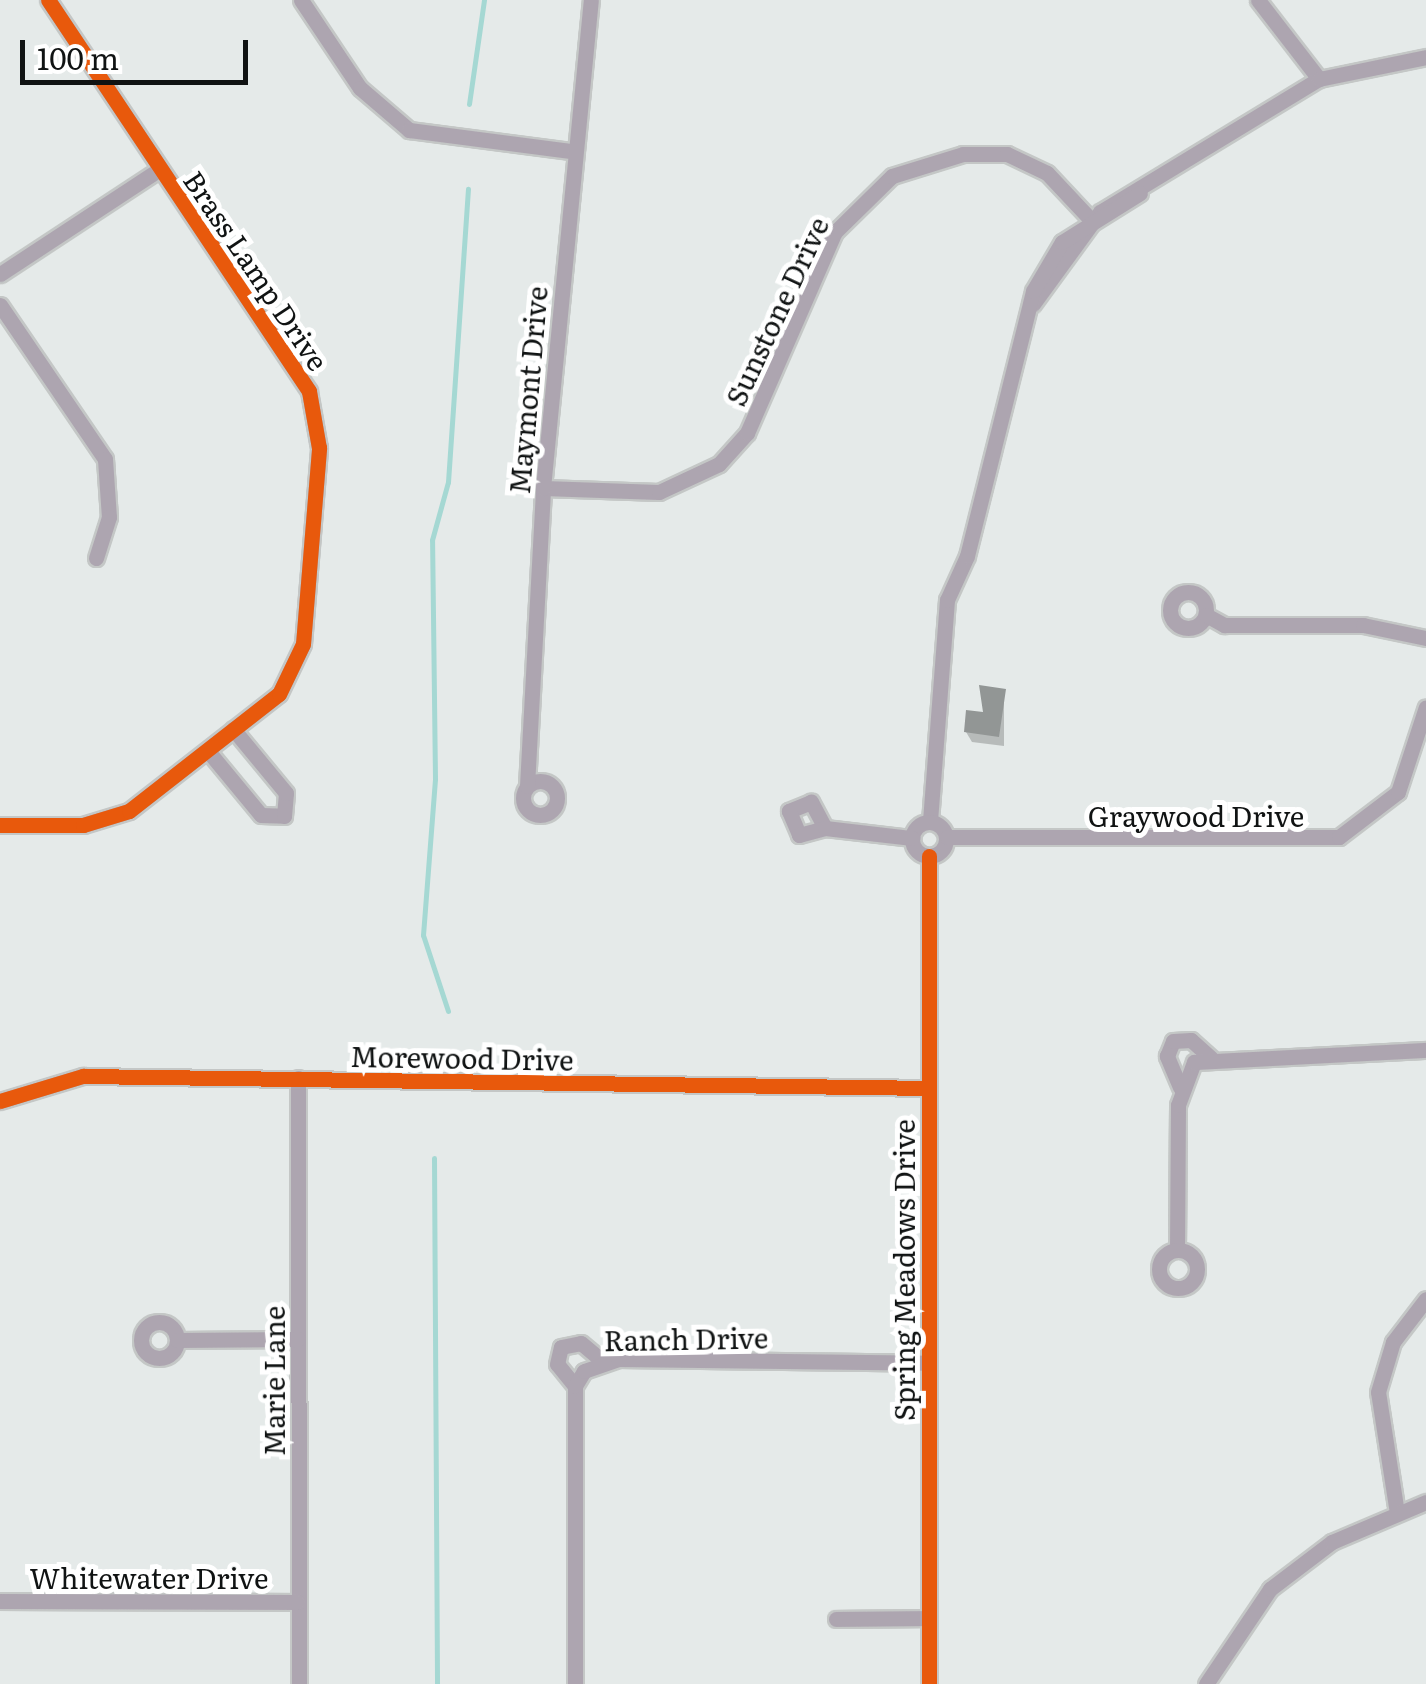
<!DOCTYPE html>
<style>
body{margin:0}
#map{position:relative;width:1426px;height:1684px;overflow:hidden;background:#e5eae9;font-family:Literata,serif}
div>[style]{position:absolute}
.shadow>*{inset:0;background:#0003}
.stream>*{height:5px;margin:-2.5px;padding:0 2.5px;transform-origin:2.5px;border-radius:2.5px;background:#a5d8d3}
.building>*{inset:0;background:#929695}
.roads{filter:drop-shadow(2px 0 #c4c7c6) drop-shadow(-2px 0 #c4c7c6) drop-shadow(0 2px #c4c7c6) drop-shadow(0 -2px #c4c7c6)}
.street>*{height:15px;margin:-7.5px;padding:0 7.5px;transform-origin:7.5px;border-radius:7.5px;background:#ada5b0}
.street>.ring{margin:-7.5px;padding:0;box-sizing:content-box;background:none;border:15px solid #ada5b0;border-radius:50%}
.cycleway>*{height:15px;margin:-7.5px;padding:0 7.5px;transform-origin:7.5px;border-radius:7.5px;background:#e8590c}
span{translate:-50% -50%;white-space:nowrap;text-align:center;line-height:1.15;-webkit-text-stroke:10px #fff;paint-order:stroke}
.street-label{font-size:28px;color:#101313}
.scale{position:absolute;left:20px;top:40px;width:228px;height:45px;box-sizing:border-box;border:5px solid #101313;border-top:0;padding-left:12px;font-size:30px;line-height:35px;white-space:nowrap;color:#101313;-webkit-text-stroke:8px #fff;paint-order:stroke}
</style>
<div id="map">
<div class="shadow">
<i style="clip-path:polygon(1004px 691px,1004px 746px,972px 742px,966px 732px)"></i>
</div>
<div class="stream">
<i style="left:469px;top:104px;width:105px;rotate:-81.8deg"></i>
<i style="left:448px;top:1011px;width:80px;rotate:-108.2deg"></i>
<i style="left:423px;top:935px;width:156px;rotate:-85.6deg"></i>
<i style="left:435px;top:779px;width:239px;rotate:-90.7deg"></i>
<i style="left:432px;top:540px;width:60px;rotate:-74.6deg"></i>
<i style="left:448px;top:482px;width:294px;rotate:-86.1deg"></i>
<i style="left:434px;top:1158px;width:526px;rotate:89.67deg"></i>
</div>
<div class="building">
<i style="clip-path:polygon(979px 685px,1006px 689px,999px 737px,964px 732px,966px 710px,983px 712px)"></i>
</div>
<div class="roads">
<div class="street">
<i style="left:301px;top:0;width:106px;rotate:56.2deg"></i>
<i style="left:360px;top:88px;width:65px;rotate:40.6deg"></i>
<i style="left:409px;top:130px;width:163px;rotate:7.4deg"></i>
<i style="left:1258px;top:0;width:100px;rotate:52.3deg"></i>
<i style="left:0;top:274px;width:191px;rotate:-33.3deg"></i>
<i style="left:1033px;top:304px;width:114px;rotate:-53.9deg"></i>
<i style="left:1100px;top:212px;width:256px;rotate:-31.3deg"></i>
<i style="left:1319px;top:79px;width:109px;rotate:-11.6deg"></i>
<i style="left:0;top:305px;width:186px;rotate:55.7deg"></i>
<i style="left:105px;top:459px;width:58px;rotate:86.1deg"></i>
<i style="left:109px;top:517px;width:43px;rotate:107.6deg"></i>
<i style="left:543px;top:488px;width:116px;rotate:2deg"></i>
<i style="left:659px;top:492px;width:66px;rotate:-25deg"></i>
<i style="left:719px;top:464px;width:42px;rotate:-47.9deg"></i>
<i style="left:747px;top:433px;width:219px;rotate:-66.4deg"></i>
<i style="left:835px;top:232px;width:80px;rotate:-44.5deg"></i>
<i style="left:892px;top:176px;width:74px;rotate:-17.2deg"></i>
<i style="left:963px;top:154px;width:44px"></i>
<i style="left:1007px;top:154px;width:44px;rotate:25.4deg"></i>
<i style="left:1047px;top:173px;width:67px;rotate:46.8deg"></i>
<i class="ring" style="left:1170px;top:592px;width:21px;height:21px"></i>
<i style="left:1206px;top:615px;width:21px;rotate:29deg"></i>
<i style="left:1224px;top:625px;width:139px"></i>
<i style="left:1363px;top:625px;width:64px;rotate:11.7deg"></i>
<i style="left:208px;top:751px;width:83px;rotate:50.4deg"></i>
<i style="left:261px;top:815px;width:23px;rotate:2deg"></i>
<i style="left:284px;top:816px;width:23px;rotate:-85deg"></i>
<i style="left:286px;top:793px;width:83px;rotate:-129.6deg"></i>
<i class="ring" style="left:523px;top:781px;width:19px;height:19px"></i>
<i style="left:527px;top:786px;width:298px;rotate:-86.9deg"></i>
<i style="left:543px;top:488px;width:490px;rotate:-84.4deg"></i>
<i style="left:930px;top:821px;width:222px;rotate:-85.6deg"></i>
<i style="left:947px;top:600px;width:48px;rotate:-65.6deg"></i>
<i style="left:967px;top:556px;width:273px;rotate:-76deg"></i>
<i style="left:1033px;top:291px;width:57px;rotate:-59.4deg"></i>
<i style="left:1062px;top:242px;width:92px;rotate:-32.1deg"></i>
<i class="ring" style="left:912px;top:822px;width:19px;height:19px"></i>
<i style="left:0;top:825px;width:83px"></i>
<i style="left:83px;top:825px;width:48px;rotate:-16.9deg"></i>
<i style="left:129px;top:811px;width:190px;rotate:-38deg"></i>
<i style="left:279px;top:694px;width:55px;rotate:-64.4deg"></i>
<i style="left:303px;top:644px;width:197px;rotate:-85.3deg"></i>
<i style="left:319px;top:448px;width:58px;rotate:-100deg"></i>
<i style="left:309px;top:391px;width:470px;rotate:-123.7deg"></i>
<i style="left:825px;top:828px;width:30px;rotate:-118deg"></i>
<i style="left:811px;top:802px;width:24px;rotate:158deg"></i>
<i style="left:789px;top:811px;width:26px;rotate:67deg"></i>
<i style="left:799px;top:835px;width:27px;rotate:-15deg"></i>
<i style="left:825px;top:828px;width:88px;rotate:6.6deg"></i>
<i style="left:947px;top:837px;width:392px"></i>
<i style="left:1339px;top:837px;width:74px;rotate:-37.3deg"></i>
<i style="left:1398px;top:792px;width:89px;rotate:-71.8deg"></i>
<i style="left:298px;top:1078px;width:606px;rotate:89.91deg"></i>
<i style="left:1180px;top:1087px;width:34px;rotate:-113deg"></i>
<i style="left:1167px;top:1056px;width:16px;rotate:-68deg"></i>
<i style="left:1173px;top:1041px;width:18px;rotate:-3deg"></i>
<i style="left:1191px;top:1040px;width:27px;rotate:42deg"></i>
<i style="left:0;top:1101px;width:87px;rotate:-16.8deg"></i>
<i style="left:83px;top:1076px;width:845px;rotate:0.81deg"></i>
<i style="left:1177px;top:1250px;width:145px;rotate:-89.6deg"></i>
<i style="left:1178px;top:1105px;width:46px;rotate:-69.6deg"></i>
<i style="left:1194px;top:1062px;width:232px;rotate:-3deg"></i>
<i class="ring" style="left:1159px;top:1250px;width:23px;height:23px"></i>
<i class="ring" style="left:141px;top:1322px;width:21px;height:21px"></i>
<i style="left:177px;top:1340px;width:121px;rotate:-0.5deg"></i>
<i style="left:575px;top:1386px;width:28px;rotate:-129deg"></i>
<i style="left:557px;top:1364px;width:17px;rotate:-77deg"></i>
<i style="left:561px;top:1347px;width:20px;rotate:-11deg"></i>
<i style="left:581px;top:1343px;width:26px;rotate:40deg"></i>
<i style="left:1397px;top:1513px;width:122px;rotate:-98.9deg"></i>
<i style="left:1378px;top:1392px;width:52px;rotate:-73.3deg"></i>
<i style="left:1393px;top:1342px;width:54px;rotate:-52.5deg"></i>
<i style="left:0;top:1601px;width:297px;rotate:0.2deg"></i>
<i style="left:836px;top:1619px;width:93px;rotate:-0.6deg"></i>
<i style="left:575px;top:1684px;width:298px;rotate:-90deg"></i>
<i style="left:575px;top:1386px;width:17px;rotate:-59deg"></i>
<i style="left:584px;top:1371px;width:36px;rotate:-19deg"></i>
<i style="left:618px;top:1359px;width:310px;rotate:0.7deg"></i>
<i style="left:929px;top:1684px;width:828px;rotate:-90deg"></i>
<i style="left:1206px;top:1684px;width:115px;rotate:-56deg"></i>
<i style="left:1270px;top:1589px;width:78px;rotate:-37.2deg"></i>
<i style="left:1332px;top:1542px;width:102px;rotate:-23.1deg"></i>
</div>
</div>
<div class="cycleway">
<i style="left:0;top:825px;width:83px"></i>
<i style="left:83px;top:825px;width:48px;rotate:-16.9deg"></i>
<i style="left:129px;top:811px;width:190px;rotate:-38deg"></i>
<i style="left:279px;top:694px;width:55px;rotate:-64.4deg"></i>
<i style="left:303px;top:644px;width:197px;rotate:-85.3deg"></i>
<i style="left:319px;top:448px;width:58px;rotate:-100deg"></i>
<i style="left:309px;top:391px;width:470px;rotate:-123.7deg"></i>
<i style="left:0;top:1101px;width:87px;rotate:-16.8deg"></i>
<i style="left:83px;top:1076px;width:845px;rotate:0.81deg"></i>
<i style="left:929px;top:1684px;width:828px;rotate:-90deg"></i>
</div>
<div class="street-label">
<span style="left:257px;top:270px;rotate:56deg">Brass Lamp Drive</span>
<span style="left:776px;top:311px;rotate:-65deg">Sunstone Drive</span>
<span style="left:527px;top:390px;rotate:-85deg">Maymont Drive</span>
<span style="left:1196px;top:815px">Graywood Drive</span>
<span style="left:462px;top:1057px;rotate:1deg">Morewood Drive</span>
<span style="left:903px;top:1270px;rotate:-90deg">Spring Meadows Drive</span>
<span style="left:686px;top:1338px;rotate:-1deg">Ranch Drive</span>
<span style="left:273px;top:1381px;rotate:-90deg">Marie Lane</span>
<span style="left:149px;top:1577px">Whitewater Drive</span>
</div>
<div class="scale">100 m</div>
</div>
